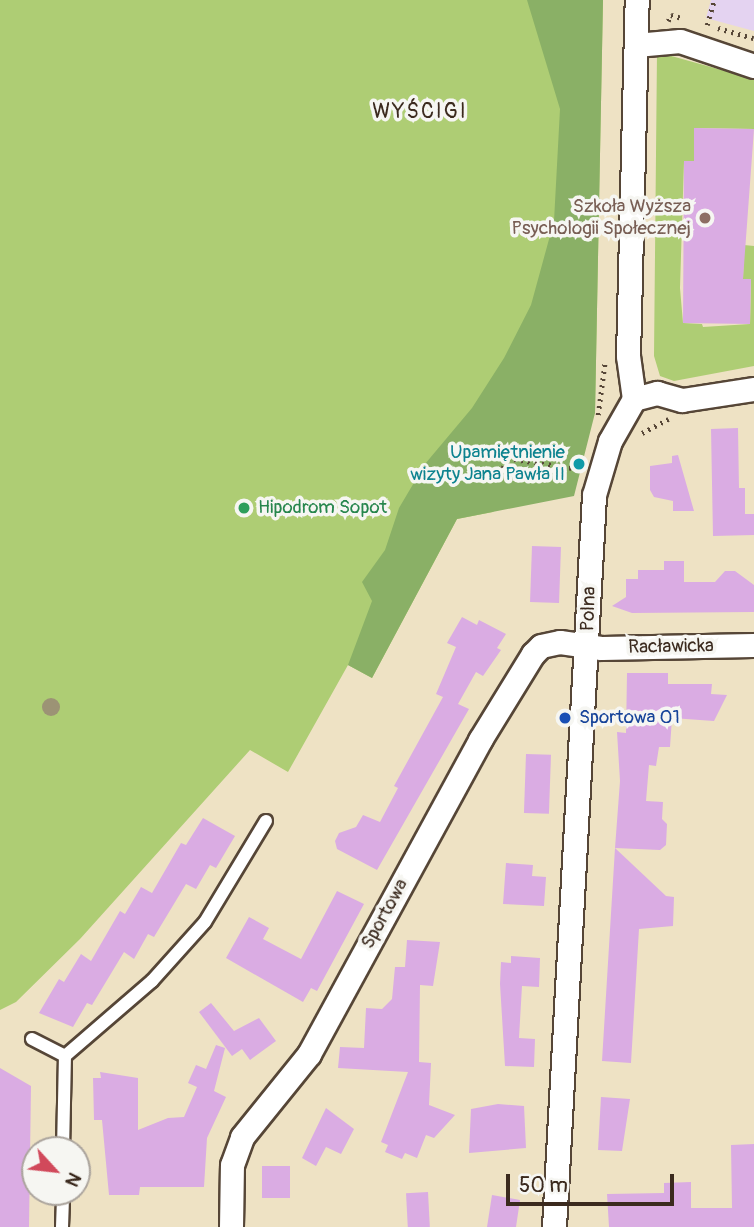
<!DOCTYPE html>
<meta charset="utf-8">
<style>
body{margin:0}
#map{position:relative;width:754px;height:1227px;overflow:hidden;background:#eee2c4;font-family:Pangolin,sans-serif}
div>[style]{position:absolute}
.built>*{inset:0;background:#e4d3f1}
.green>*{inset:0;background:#aecd74}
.forest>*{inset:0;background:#8ab066}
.building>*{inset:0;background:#daace3;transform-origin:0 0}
.path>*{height:4.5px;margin-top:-2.25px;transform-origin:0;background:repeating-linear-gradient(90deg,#564637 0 2px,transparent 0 7px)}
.roads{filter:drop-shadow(2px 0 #564637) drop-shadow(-2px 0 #564637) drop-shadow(0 2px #564637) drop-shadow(0 -2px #564637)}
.service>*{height:12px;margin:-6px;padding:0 6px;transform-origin:6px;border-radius:6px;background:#fff}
.minor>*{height:23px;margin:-11.5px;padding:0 11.5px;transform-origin:11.5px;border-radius:11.5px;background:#fff}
.trees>*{width:18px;height:18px;margin:-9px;border-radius:50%;background:#9c9375}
.dots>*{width:19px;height:19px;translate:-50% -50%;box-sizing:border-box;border:4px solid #f6f6f2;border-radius:50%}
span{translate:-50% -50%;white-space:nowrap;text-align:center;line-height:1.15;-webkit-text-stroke:7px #f6f6f2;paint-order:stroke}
.education-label{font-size:19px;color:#785e54}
.right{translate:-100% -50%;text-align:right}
.culture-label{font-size:19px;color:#0d838f}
.leisure-label{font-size:19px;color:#27864d}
.left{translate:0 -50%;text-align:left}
.street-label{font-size:19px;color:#3b2a1e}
.transit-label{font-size:19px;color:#164399}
.neighbourhood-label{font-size:21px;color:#3b2a1e;letter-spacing:2px}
.north{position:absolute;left:21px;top:1136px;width:70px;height:70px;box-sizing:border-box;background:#f6f6f2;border:2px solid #aba49d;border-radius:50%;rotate:117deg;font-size:19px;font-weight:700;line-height:28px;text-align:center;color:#3b2a1e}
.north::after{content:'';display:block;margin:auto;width:24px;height:32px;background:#d1495b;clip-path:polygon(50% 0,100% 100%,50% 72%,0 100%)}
.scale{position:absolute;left:506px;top:1174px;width:168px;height:32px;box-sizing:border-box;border:4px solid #3b2a1e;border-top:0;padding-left:9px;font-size:21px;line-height:24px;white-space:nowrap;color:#3b2a1e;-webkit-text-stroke:5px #f6f6f2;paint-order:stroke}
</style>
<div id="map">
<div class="built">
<i style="clip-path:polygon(711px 0,754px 0,754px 31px,706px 18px)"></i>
</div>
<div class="green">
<i style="clip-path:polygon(0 0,603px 0,595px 413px,493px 512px,457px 519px,372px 678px,348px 665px,288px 772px,250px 750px,80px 939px,16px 1002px,0 1010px)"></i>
<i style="clip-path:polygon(657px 52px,754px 79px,754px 129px,694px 128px,694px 161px,684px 161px,680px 288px,683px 323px,702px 324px,703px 327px,750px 324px,751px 279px,743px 279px,744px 245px,754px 246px,754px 366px,674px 381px,660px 376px,654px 356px)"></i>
</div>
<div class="forest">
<i style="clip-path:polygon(527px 0,603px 0,595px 413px,574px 496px,457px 519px,372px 678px,348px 665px,372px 601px,362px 582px,385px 550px,399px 508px,425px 464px,472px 408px,504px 358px,531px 305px,554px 221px,560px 109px)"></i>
</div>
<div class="building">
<i style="clip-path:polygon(694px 128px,754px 129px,743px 279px,751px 279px,750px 324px,683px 323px,684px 161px,694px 161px)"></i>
<i style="clip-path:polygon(738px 428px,739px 488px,745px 488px,745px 514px,754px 514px,754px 535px,713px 536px,711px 429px)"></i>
<i style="clip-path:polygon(678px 455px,694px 511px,673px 511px,673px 501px,654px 497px,650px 490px,650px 466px,672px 463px,672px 456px)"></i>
<i style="left:532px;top:546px;width:29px;height:56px;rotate:2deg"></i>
<i style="clip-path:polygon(664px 561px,684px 561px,684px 582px,715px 582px,725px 571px,735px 571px,754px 585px,754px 612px,632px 613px,612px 606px,626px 597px,626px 579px,638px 579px,638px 570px,664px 570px)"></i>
<i style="clip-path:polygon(462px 617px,477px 625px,479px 620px,506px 634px,497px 648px,501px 650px,483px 676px,476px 672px,458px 704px,469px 709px,377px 870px,337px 849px,335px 841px,339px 833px,356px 827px,363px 815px,380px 822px,398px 788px,394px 786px,443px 697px,436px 694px,456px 647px,447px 643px)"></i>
<i style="clip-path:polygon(627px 673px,668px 673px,668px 684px,712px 684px,711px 694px,727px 695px,714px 721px,672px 718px,670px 747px,659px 747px,656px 766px,649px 765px,646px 801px,663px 802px,662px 819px,667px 824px,666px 845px,660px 850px,615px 848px,620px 781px,617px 732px,626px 733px)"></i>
<i style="left:526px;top:754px;width:25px;height:59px;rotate:2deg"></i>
<i style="clip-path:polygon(203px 818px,235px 836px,216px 868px,210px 865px,196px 889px,186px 884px,154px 937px,148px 934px,134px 959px,124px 952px,92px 1005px,87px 1003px,73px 1027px,39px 1013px,59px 979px,64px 982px,81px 954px,91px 961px,120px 911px,125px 914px,141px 887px,152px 893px,181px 843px,186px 845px)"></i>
<i style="clip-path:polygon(615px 848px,666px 896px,674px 897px,673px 926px,639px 929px,631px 1063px,602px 1061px)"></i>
<i style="clip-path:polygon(506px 863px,533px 865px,532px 876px,546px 877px,544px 906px,503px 904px)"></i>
<i style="clip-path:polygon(337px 891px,364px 904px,317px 991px,311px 988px,303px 1002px,226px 958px,249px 917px,269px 928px,263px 939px,301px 959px)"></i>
<i style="clip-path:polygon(407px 940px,440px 942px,433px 986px,420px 985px,419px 1062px,431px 1063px,429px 1105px,455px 1115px,434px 1138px,426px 1135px,417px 1158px,405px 1153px,402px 1159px,385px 1152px,388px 1145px,381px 1142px,408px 1072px,338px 1068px,340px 1047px,364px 1048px,366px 1008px,382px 1009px,392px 999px,395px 967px,405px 967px)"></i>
<i style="clip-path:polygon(511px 956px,540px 958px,539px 987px,522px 986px,519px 1038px,535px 1039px,534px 1067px,505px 1066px,500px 984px,501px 962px,511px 963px)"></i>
<i style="clip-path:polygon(211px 1003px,234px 1031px,259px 1018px,276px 1041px,250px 1060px,242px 1049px,232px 1056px,199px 1012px)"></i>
<i style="clip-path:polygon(216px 1045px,225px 1048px,214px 1091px,226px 1097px,207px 1138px,204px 1187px,140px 1187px,139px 1195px,109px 1195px,102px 1120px,94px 1120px,93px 1078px,101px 1078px,100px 1072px,138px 1078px,138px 1130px,168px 1118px,184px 1117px,197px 1087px,188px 1083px,196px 1065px,206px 1069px)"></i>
<i style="clip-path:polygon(0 1068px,31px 1086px,29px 1227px,0 1227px)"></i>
<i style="clip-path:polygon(601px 1097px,630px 1099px,622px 1151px,598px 1150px)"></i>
<i style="clip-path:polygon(498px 1104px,524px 1106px,526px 1148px,469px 1153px,471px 1109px)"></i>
<i style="clip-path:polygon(326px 1108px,354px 1129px,341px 1154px,326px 1147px,316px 1166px,302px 1158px)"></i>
<i style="clip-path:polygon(754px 1144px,754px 1227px,609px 1227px,607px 1194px,664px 1193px,664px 1183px,691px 1182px,691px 1208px,732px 1208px,731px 1145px)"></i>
<i style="left:262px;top:1166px;width:28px;height:32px"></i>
<i style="left:428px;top:1192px;width:35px;height:22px;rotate:87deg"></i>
<i style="clip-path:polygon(492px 1195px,520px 1200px,516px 1227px,487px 1227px)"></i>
</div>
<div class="path">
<i style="left:668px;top:21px;width:7px;rotate:-63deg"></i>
<i style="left:671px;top:15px;width:11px;rotate:15deg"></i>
<i style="left:707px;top:25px;width:26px;rotate:-74deg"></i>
<i style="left:718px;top:28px;width:37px;rotate:16deg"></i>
<i style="left:598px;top:415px;width:54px;rotate:-82.6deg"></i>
<i style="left:642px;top:433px;width:30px;rotate:-28deg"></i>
<i style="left:507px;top:458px;width:73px;rotate:8.7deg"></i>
<i style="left:494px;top:473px;width:10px;rotate:-29deg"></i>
<i style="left:503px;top:468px;width:11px;rotate:-68deg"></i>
<i style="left:507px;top:458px;width:19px;rotate:-129deg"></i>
</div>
<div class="roads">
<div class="service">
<i style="left:32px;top:1039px;width:37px;rotate:27deg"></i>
<i style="left:65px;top:1056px;width:115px;rotate:-40.8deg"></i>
<i style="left:152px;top:981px;width:79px;rotate:-48.1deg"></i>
<i style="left:205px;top:922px;width:118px;rotate:-58.9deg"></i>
<i style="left:63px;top:1150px;width:94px;rotate:-88.8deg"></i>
<i style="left:62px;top:1227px;width:35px;rotate:-88deg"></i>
</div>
<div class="minor">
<i style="left:636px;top:45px;width:44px;rotate:-5.2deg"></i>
<i style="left:680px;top:41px;width:78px;rotate:18.7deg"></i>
<i style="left:634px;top:399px;width:24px;rotate:-15deg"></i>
<i style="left:657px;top:393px;width:26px;rotate:16deg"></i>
<i style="left:682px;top:400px;width:73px;rotate:-8.7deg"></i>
<i style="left:231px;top:1227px;width:62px;rotate:-89.1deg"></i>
<i style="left:232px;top:1165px;width:30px;rotate:-70deg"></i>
<i style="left:242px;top:1137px;width:107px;rotate:-51.1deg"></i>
<i style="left:309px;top:1054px;width:358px;rotate:-61.4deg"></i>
<i style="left:480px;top:740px;width:101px;rotate:-58.4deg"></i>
<i style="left:533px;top:654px;width:11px;rotate:-45deg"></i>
<i style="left:541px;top:646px;width:19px;rotate:-12deg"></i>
<i style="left:560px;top:642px;width:41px;rotate:8.3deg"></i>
<i style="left:601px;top:648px;width:153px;rotate:-1.1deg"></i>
<i style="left:554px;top:1227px;width:733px;rotate:-86.87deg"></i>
<i style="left:594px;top:495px;width:56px;rotate:-73.5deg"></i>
<i style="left:610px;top:441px;width:48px;rotate:-60.3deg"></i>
<i style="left:634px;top:399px;width:43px;rotate:-97.9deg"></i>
<i style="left:628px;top:356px;width:356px;rotate:-88.6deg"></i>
</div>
</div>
<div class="trees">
<i style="left:51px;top:707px"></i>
</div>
<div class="dots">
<i style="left:705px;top:218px;background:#8d6e63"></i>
<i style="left:579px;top:464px;background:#0f9aa8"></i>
<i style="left:244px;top:508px;background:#2e9e5b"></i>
<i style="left:565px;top:718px;background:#1a4fb4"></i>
</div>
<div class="education-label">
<span class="right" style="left:691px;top:218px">Szkoła Wyższa<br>Psychologii Społecznej</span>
</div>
<div class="culture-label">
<span class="right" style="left:565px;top:464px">Upamiętnienie<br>wizyty Jana Pawła II</span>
</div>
<div class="leisure-label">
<span class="left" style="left:258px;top:508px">Hipodrom Sopot</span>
</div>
<div class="street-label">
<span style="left:589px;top:609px;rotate:-88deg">Polna</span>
<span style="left:671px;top:647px;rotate:-1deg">Racławicka</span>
<span style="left:385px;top:914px;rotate:-61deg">Sportowa</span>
</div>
<div class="transit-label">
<span class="left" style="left:579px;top:718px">Sportowa 01</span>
</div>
<div class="neighbourhood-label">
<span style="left:420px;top:112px">WYŚCIGI</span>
</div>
<div class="north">N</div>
<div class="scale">50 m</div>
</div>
